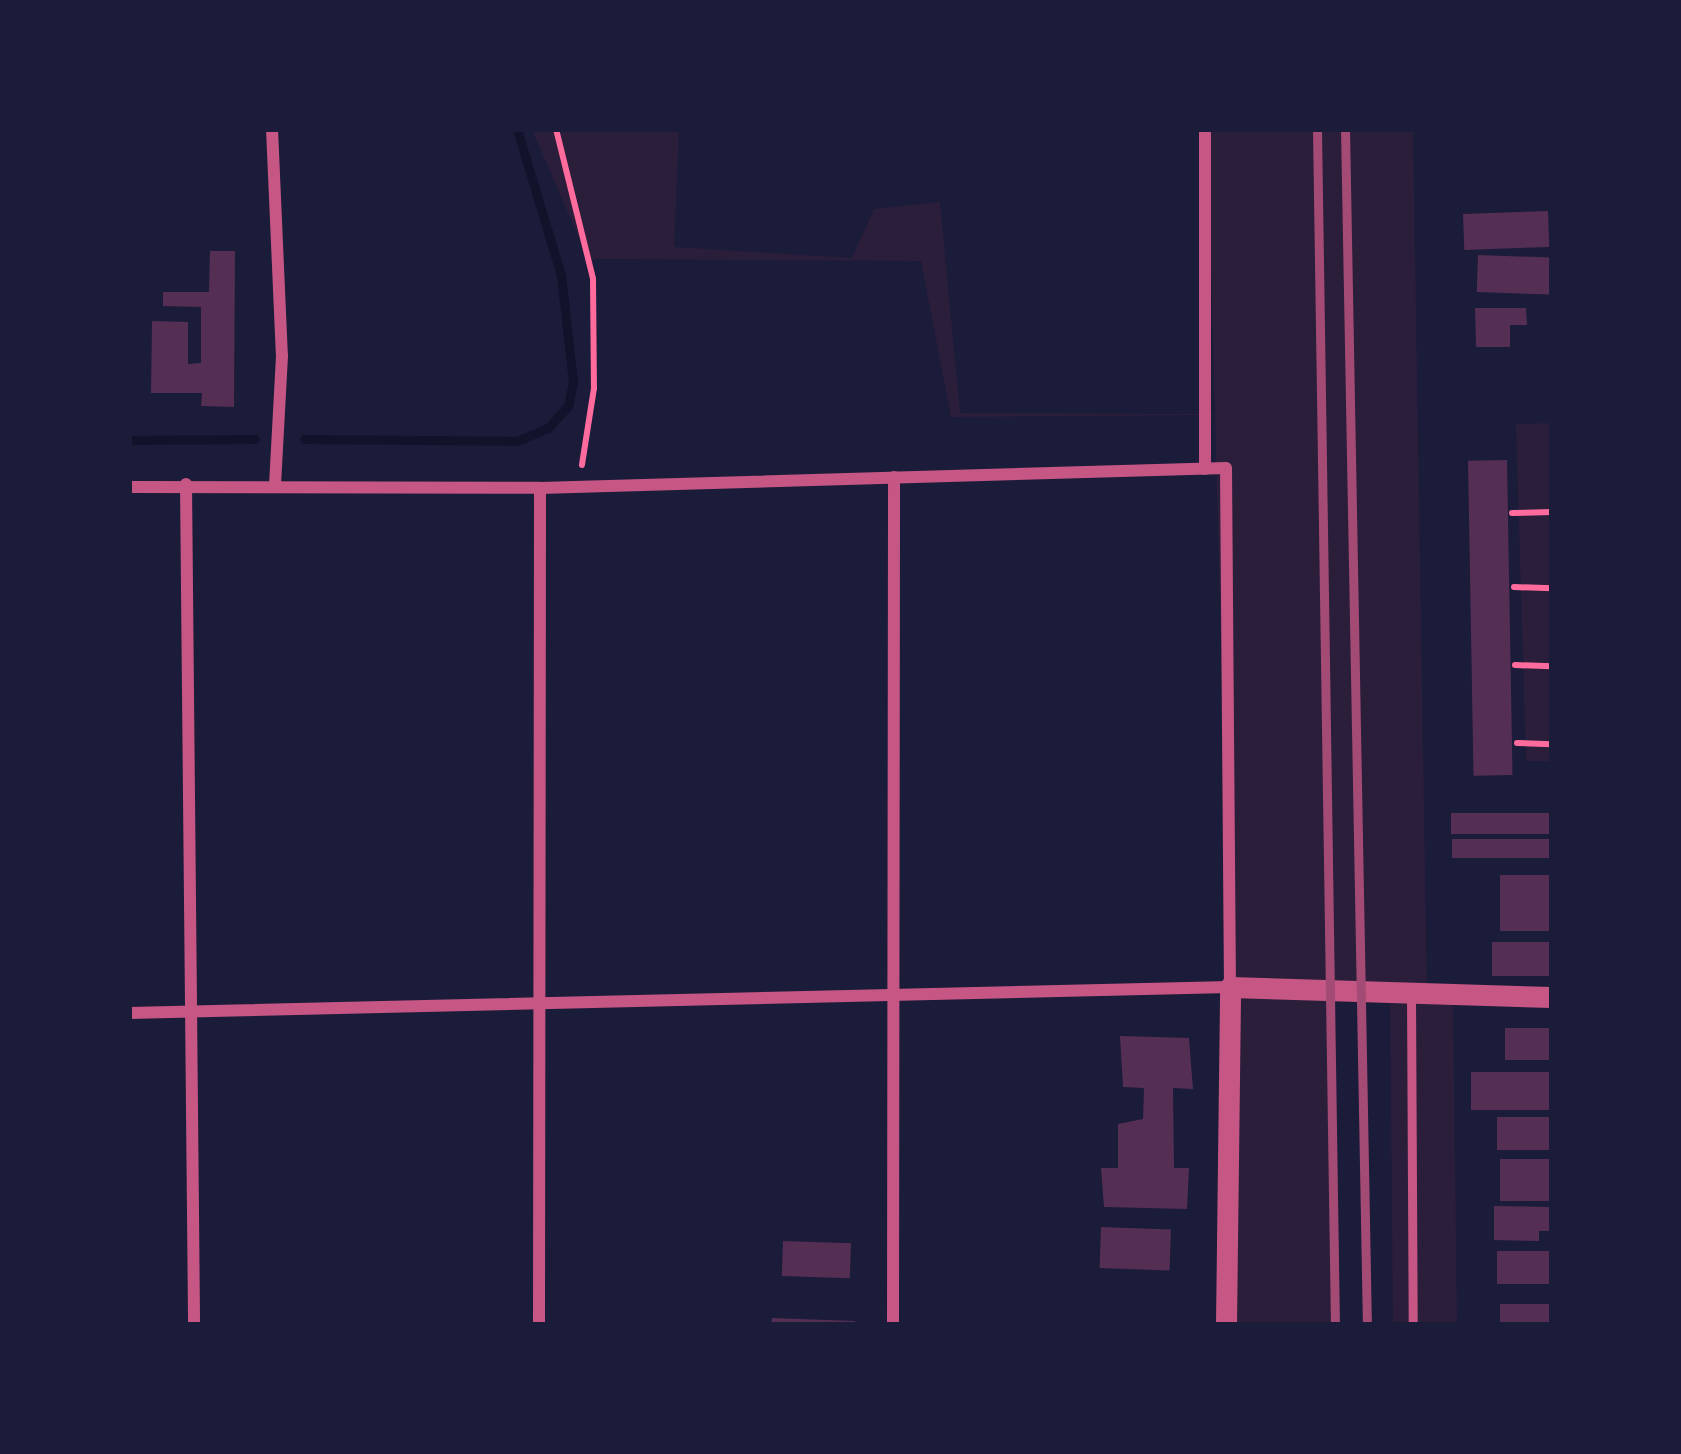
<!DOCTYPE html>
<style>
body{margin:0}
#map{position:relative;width:1681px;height:1454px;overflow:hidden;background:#1b1b3a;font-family:Figtree,sans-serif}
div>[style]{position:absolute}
.green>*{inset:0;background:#2a1e3b}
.stream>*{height:9px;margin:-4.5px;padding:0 4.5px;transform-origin:4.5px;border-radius:4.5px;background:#12122b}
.building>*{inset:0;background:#542f53;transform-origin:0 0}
.path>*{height:6px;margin:-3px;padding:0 3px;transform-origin:3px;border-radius:3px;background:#ff6b9d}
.service>*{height:9px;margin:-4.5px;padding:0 4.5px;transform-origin:4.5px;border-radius:4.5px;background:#c65784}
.minor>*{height:12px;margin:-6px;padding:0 6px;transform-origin:6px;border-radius:6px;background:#c65784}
.tertiary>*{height:21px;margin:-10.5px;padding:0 10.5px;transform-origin:10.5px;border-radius:10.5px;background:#c65784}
.rail>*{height:9px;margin:-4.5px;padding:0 4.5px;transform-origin:4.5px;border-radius:4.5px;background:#a44b75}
span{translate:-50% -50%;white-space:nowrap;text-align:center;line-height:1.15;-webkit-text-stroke:9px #1b1b3a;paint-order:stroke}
.frame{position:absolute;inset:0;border:132px solid #1b1b3a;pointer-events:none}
</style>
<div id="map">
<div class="green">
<i style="clip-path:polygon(532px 129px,679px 129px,674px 247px,852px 258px,874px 209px,940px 202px,960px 413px,1215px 414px,1207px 129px,1413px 129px,1427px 996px,1453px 998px,1457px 1325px,1393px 1325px,1390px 998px,1332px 992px,1333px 1325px,1226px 1325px,1230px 987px,1215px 415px,951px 417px,921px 261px,588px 259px)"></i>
<i style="clip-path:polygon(1552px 423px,1552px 761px,1526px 761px,1516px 424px)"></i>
</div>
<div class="stream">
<i style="left:304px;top:439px;width:213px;rotate:0.5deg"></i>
<i style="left:517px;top:441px;width:34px;rotate:-23deg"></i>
<i style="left:548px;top:428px;width:30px;rotate:-48deg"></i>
<i style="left:568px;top:406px;width:25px;rotate:-78deg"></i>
<i style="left:573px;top:382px;width:108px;rotate:-96.4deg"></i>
<i style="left:561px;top:275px;width:152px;rotate:-106.8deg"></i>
<i style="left:129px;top:440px;width:126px;rotate:-0.5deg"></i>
</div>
<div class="building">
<i style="left:1548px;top:211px;width:36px;height:85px;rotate:88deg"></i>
<i style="clip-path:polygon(210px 251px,235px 251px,234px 407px,201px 406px,202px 393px,151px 393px,152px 321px,188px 322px,188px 364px,201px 363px,201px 307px,163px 306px,163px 292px,209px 292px)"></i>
<i style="left:1478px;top:255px;width:74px;height:37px;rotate:2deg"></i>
<i style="clip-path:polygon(1475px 308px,1526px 308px,1527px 325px,1510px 325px,1510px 347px,1476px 347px)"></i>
<i style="left:1507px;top:460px;width:315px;height:39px;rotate:89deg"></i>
<i style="left:1451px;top:813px;width:100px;height:21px"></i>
<i style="left:1452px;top:839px;width:100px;height:19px"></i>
<i style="left:1500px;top:875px;width:52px;height:56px"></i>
<i style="left:1552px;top:942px;width:34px;height:60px;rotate:90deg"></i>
<i style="left:1552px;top:1028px;width:32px;height:47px;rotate:90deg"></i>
<i style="clip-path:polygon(1120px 1036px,1189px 1038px,1193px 1089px,1173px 1088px,1174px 1168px,1189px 1168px,1187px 1209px,1104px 1207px,1101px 1168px,1118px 1168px,1118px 1124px,1143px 1119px,1144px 1088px,1123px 1087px)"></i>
<i style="left:1552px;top:1072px;width:38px;height:81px;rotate:90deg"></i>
<i style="left:1552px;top:1117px;width:33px;height:55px;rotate:90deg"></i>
<i style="left:1500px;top:1159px;width:52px;height:42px"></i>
<i style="clip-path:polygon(1494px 1206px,1552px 1207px,1552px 1231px,1539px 1231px,1539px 1241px,1494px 1240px)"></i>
<i style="left:1101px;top:1227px;width:70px;height:41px;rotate:2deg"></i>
<i style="left:783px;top:1241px;width:68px;height:35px;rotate:2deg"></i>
<i style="left:1552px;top:1251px;width:33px;height:55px;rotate:90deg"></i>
<i style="left:1552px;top:1304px;width:21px;height:52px;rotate:90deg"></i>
<i style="clip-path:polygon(772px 1318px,855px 1321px,855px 1325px,771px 1325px)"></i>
</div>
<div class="path">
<i style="left:556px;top:129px;width:154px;rotate:76.1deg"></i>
<i style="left:593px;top:279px;width:109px;rotate:89.5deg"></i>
<i style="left:594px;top:388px;width:78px;rotate:98.9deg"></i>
<i style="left:1512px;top:513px;width:40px;rotate:-1.4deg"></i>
<i style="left:1514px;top:587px;width:38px;rotate:2deg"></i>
<i style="left:1515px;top:665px;width:37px;rotate:2deg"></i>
<i style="left:1517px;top:743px;width:35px;rotate:2deg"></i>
</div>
<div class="service">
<i style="left:1411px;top:996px;width:329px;rotate:89.7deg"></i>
</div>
<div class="minor">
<i style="left:272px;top:129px;width:227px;rotate:87.5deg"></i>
<i style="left:282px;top:356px;width:129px;rotate:93.1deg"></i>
<i style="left:1205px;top:129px;width:340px;rotate:90deg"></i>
<i style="left:186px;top:484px;width:841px;rotate:89.45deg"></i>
<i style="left:129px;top:487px;width:411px;rotate:0.1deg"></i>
<i style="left:540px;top:488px;width:686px;rotate:-1.67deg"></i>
<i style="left:1226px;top:468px;width:519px;rotate:89.56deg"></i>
<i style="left:1230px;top:987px;width:1101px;rotate:178.65deg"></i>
<i style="left:539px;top:1325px;width:837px;rotate:-89.93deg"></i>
<i style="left:893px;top:1325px;width:848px;rotate:-89.93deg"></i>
</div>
<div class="tertiary">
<i style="left:1226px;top:1325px;width:338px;rotate:-89.3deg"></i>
<i style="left:1230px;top:987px;width:322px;rotate:1.8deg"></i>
</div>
<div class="rail">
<i style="left:1317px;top:129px;width:1196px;rotate:89.14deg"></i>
<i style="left:1345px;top:129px;width:1196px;rotate:88.95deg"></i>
</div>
<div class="frame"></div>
</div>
